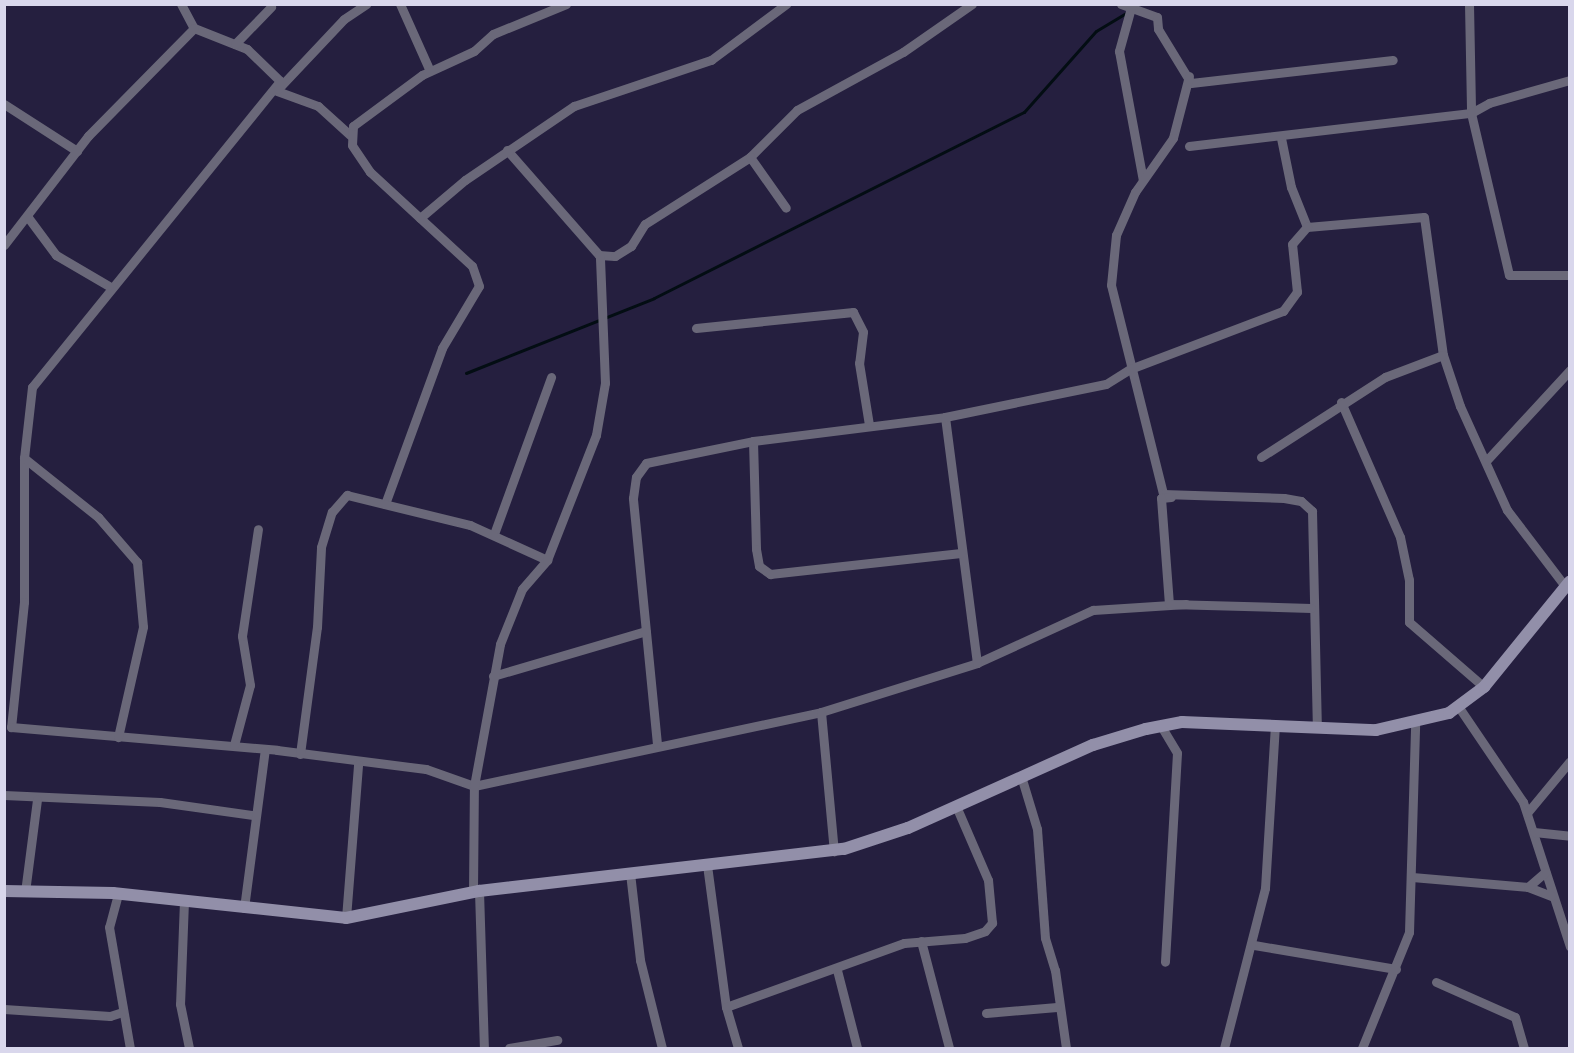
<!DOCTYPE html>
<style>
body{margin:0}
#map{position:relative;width:1574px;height:1053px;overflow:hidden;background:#251f3f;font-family:"DejaVu Sans",sans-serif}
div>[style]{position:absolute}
.stream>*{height:3px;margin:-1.5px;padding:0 1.5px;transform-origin:1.5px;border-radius:1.5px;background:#030d13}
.street>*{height:9px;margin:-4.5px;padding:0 4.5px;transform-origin:4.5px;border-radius:4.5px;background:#6a6879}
.secondary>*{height:12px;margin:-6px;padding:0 6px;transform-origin:6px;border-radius:6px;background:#928fa9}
span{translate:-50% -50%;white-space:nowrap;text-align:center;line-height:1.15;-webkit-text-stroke:6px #251f3f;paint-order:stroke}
.frame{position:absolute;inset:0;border:6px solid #d9d7ec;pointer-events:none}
</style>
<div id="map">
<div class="stream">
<i style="left:466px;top:373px;width:202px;rotate:-21.7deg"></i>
<i style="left:654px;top:298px;width:414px;rotate:-26.7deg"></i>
<i style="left:1024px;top:112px;width:108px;rotate:-48.4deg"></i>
<i style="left:1096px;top:31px;width:35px;rotate:-31deg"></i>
</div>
<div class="street">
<i style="left:181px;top:4px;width:27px;rotate:62deg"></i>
<i style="left:194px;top:28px;width:57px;rotate:21.6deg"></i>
<i style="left:247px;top:49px;width:46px;rotate:44.1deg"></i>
<i style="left:280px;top:81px;width:10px;rotate:107deg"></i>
<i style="left:277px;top:91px;width:44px;rotate:20.1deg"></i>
<i style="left:318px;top:106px;width:43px;rotate:42.2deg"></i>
<i style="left:400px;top:4px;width:73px;rotate:65.9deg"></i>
<i style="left:1121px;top:4px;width:38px;rotate:20deg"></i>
<i style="left:1157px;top:17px;width:12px;rotate:85deg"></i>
<i style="left:1158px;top:29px;width:63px;rotate:58.6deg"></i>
<i style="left:1191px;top:83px;width:203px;rotate:-6.5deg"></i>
<i style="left:1132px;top:4px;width:49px;rotate:105.5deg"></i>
<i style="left:1119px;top:51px;width:131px;rotate:79.5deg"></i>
<i style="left:1469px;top:4px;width:109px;rotate:88.9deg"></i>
<i style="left:1471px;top:113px;width:166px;rotate:76.8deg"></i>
<i style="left:1509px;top:275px;width:61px"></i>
<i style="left:235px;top:44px;width:52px;rotate:-45.8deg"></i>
<i style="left:1189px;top:76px;width:64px;rotate:104.5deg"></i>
<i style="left:1173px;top:138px;width:66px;rotate:125.1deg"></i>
<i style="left:1135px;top:192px;width:47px;rotate:113.8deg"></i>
<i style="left:1116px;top:235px;width:50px;rotate:95.7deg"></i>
<i style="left:1111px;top:285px;width:215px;rotate:76deg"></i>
<i style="left:1163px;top:494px;width:121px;rotate:1.9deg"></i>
<i style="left:1284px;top:498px;width:17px;rotate:10deg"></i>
<i style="left:1301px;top:501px;width:15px;rotate:42deg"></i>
<i style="left:1312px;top:511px;width:216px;rotate:88.7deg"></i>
<i style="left:280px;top:81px;width:394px;rotate:129deg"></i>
<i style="left:32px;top:387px;width:71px;rotate:96.4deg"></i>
<i style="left:24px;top:458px;width:144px;rotate:90deg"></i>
<i style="left:24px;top:602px;width:126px;rotate:95.9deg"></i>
<i style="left:11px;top:727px;width:267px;rotate:4.9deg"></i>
<i style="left:277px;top:750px;width:150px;rotate:7.3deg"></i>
<i style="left:426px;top:769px;width:51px;rotate:19.5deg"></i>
<i style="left:474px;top:786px;width:355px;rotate:-12deg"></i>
<i style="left:821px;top:712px;width:164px;rotate:-17.4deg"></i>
<i style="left:977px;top:663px;width:128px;rotate:-24.6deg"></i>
<i style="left:1093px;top:610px;width:93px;rotate:-3.7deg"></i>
<i style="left:278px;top:89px;width:96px;rotate:-46.7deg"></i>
<i style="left:344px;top:19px;width:27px;rotate:-34deg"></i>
<i style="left:4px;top:104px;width:87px;rotate:32.8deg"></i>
<i style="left:1281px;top:138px;width:50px;rotate:78.5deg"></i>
<i style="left:1291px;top:187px;width:43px;rotate:68.2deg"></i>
<i style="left:1307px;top:227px;width:117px;rotate:-4.9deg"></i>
<i style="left:1424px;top:217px;width:139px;rotate:82.2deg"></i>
<i style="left:1443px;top:355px;width:54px;rotate:71.6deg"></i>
<i style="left:1460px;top:406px;width:114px;rotate:65.7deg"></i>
<i style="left:1507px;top:510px;width:96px;rotate:52.7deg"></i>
<i style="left:1189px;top:146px;width:284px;rotate:-6.7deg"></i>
<i style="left:1471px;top:113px;width:21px;rotate:-29deg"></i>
<i style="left:1489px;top:103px;width:84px;rotate:-15.9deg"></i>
<i style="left:507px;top:150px;width:140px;rotate:48.8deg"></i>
<i style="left:599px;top:255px;width:16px;rotate:4deg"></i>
<i style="left:615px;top:256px;width:19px;rotate:-32deg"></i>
<i style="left:631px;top:246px;width:26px;rotate:-58deg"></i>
<i style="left:645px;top:224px;width:125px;rotate:-32.5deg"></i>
<i style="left:750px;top:157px;width:66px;rotate:-45deg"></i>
<i style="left:797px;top:110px;width:121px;rotate:-28.7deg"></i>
<i style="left:903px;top:52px;width:84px;rotate:-34.8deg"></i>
<i style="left:750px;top:157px;width:62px;rotate:54.8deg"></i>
<i style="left:27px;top:216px;width:49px;rotate:53.4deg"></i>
<i style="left:56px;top:255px;width:61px;rotate:30.3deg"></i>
<i style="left:420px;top:218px;width:59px;rotate:-40.2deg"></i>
<i style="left:465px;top:180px;width:132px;rotate:-34.2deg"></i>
<i style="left:574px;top:106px;width:145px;rotate:-18.6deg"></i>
<i style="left:711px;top:60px;width:94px;rotate:-36.7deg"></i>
<i style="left:4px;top:245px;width:138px;rotate:-52.4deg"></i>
<i style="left:88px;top:136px;width:151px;rotate:-45.5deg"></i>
<i style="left:696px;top:328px;width:158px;rotate:-5.8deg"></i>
<i style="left:853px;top:312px;width:22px;rotate:63deg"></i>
<i style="left:863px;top:332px;width:31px;rotate:97deg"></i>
<i style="left:859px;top:363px;width:63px;rotate:80.8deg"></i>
<i style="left:1341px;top:402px;width:147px;rotate:66.4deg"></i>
<i style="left:1400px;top:537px;width:44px;rotate:78.2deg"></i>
<i style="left:1409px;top:580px;width:42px;rotate:90deg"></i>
<i style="left:1409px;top:622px;width:99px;rotate:40.9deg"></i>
<i style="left:945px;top:417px;width:248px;rotate:82.6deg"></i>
<i style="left:753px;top:441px;width:108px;rotate:88.4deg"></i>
<i style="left:756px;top:549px;width:17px;rotate:80deg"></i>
<i style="left:759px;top:566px;width:14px;rotate:36deg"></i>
<i style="left:770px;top:574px;width:192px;rotate:-6.3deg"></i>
<i style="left:1261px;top:457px;width:148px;rotate:-32.8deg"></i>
<i style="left:1385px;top:377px;width:62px;rotate:-20.8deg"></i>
<i style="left:24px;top:458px;width:95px;rotate:38.6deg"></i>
<i style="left:98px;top:517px;width:60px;rotate:49.1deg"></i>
<i style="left:137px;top:562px;width:65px;rotate:84.7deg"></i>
<i style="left:143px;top:627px;width:113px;rotate:102.8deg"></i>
<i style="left:1486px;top:461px;width:124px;rotate:-47.3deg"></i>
<i style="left:1171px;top:497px;width:10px;rotate:174deg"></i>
<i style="left:1161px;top:498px;width:106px;rotate:85.7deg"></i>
<i style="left:1169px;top:604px;width:142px;rotate:1.6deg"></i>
<i style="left:385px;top:504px;width:166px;rotate:-69.9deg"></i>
<i style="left:442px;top:348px;width:72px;rotate:-59.2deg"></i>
<i style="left:479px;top:286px;width:21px;rotate:-109deg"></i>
<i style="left:472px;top:266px;width:139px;rotate:-137.3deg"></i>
<i style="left:370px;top:172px;width:32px;rotate:-124deg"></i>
<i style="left:352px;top:145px;width:19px;rotate:-87deg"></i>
<i style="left:353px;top:126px;width:86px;rotate:-36.5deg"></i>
<i style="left:422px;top:75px;width:57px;rotate:-24.8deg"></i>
<i style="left:474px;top:51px;width:25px;rotate:-42deg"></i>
<i style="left:493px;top:34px;width:79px;rotate:-22.3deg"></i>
<i style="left:494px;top:534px;width:167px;rotate:-70deg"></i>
<i style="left:493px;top:676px;width:159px;rotate:-16.4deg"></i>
<i style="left:1458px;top:706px;width:116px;rotate:55.9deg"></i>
<i style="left:1523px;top:802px;width:152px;rotate:72deg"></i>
<i style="left:821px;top:712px;width:140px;rotate:84.7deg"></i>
<i style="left:1161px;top:726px;width:31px;rotate:59deg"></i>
<i style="left:1177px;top:753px;width:209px;rotate:93.3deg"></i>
<i style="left:657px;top:744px;width:247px;rotate:-95.6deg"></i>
<i style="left:633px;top:498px;width:21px;rotate:-82deg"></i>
<i style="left:636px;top:477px;width:17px;rotate:-54deg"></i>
<i style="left:646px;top:463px;width:109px;rotate:-11.6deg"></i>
<i style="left:753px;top:441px;width:193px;rotate:-7.1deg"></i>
<i style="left:945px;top:417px;width:164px;rotate:-11.6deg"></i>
<i style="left:1106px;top:384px;width:28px;rotate:-32deg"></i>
<i style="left:1130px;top:369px;width:164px;rotate:-20.8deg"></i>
<i style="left:1283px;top:311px;width:24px;rotate:-54deg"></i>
<i style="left:1297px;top:292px;width:48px;rotate:-95.9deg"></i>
<i style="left:1292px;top:244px;width:23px;rotate:-49deg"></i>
<i style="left:234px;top:745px;width:62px;rotate:-75.1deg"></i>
<i style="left:250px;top:685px;width:50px;rotate:-99.3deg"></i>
<i style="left:242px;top:636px;width:108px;rotate:-81.5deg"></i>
<i style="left:300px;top:754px;width:128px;rotate:-82.4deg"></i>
<i style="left:317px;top:627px;width:80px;rotate:-87.1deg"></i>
<i style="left:321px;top:547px;width:37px;rotate:-73deg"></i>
<i style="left:332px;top:512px;width:23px;rotate:-49deg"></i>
<i style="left:347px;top:495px;width:127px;rotate:13.7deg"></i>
<i style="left:470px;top:525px;width:85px;rotate:24.4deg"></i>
<i style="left:1021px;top:776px;width:55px;rotate:73.2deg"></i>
<i style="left:1037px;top:829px;width:109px;rotate:85.8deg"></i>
<i style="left:1045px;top:938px;width:34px;rotate:73deg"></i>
<i style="left:1055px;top:970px;width:79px;rotate:82deg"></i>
<i style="left:4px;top:795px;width:156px;rotate:2.6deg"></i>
<i style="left:160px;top:802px;width:94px;rotate:8deg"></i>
<i style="left:1527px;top:813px;width:67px;rotate:-50.4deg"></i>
<i style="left:1534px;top:832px;width:36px;rotate:6deg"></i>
<i style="left:707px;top:865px;width:143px;rotate:82.4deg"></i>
<i style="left:726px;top:1007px;width:43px;rotate:73.7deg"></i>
<i style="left:630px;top:873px;width:88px;rotate:83.4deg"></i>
<i style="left:640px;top:960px;width:91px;rotate:76deg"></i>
<i style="left:1412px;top:877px;width:116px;rotate:4.9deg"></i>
<i style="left:1528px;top:887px;width:25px;rotate:21deg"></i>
<i style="left:1528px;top:887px;width:23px;rotate:-41deg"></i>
<i style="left:479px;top:891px;width:157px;rotate:88.2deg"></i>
<i style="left:25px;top:892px;width:93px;rotate:-82.6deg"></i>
<i style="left:473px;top:892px;width:106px;rotate:-89.5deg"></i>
<i style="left:474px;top:786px;width:144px;rotate:-79.6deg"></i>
<i style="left:500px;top:644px;width:59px;rotate:-68.2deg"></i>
<i style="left:522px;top:589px;width:38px;rotate:-49deg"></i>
<i style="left:547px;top:560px;width:134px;rotate:-68.6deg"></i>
<i style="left:596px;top:435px;width:53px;rotate:-80.2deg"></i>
<i style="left:605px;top:383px;width:127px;rotate:-92.3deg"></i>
<i style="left:118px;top:894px;width:34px;rotate:105deg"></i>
<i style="left:109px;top:927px;width:123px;rotate:80.2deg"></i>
<i style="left:184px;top:901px;width:103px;rotate:92.2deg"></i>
<i style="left:180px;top:1004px;width:45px;rotate:78.4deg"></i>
<i style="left:244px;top:908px;width:160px;rotate:-82.5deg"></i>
<i style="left:346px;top:918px;width:154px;rotate:-85.5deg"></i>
<i style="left:921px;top:941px;width:111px;rotate:75.3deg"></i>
<i style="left:1254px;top:945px;width:144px;rotate:9.6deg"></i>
<i style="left:837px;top:970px;width:81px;rotate:75.6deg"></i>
<i style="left:1436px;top:982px;width:86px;rotate:23.9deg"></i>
<i style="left:1515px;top:1017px;width:32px;rotate:74deg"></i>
<i style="left:726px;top:1007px;width:189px;rotate:-19.8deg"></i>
<i style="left:904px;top:943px;width:61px;rotate:-4.7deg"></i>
<i style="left:965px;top:938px;width:21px;rotate:-19deg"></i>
<i style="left:985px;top:931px;width:11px;rotate:-49deg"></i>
<i style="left:992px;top:923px;width:43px;rotate:-95.3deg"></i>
<i style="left:988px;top:880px;width:81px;rotate:-113.4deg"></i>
<i style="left:4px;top:1009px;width:106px;rotate:3.8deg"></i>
<i style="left:110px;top:1016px;width:13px;rotate:-18deg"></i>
<i style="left:986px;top:1013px;width:71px;rotate:-4.8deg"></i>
<i style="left:509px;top:1048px;width:49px;rotate:-9.5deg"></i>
<i style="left:1224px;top:1048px;width:165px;rotate:-75.6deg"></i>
<i style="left:1265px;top:888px;width:163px;rotate:-86.5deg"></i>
<i style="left:1362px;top:1048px;width:125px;rotate:-67.9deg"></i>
<i style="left:1409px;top:932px;width:207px;rotate:-88.3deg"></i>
</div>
<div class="secondary">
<i style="left:4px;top:891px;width:109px;rotate:1.1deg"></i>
<i style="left:113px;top:893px;width:234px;rotate:6.1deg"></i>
<i style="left:346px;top:918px;width:136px;rotate:-11.5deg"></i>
<i style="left:479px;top:891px;width:367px;rotate:-6.6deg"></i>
<i style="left:844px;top:849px;width:67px;rotate:-18.2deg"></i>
<i style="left:908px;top:828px;width:203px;rotate:-24.2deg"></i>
<i style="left:1093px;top:745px;width:55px;rotate:-16.8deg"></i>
<i style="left:1146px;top:729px;width:37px;rotate:-11deg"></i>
<i style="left:1182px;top:722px;width:194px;rotate:2.4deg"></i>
<i style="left:1376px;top:730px;width:75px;rotate:-13.1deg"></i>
<i style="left:1449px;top:713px;width:44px;rotate:-36.6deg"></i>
<i style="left:1484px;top:687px;width:136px;rotate:-50.9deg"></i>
</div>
<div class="frame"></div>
</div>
